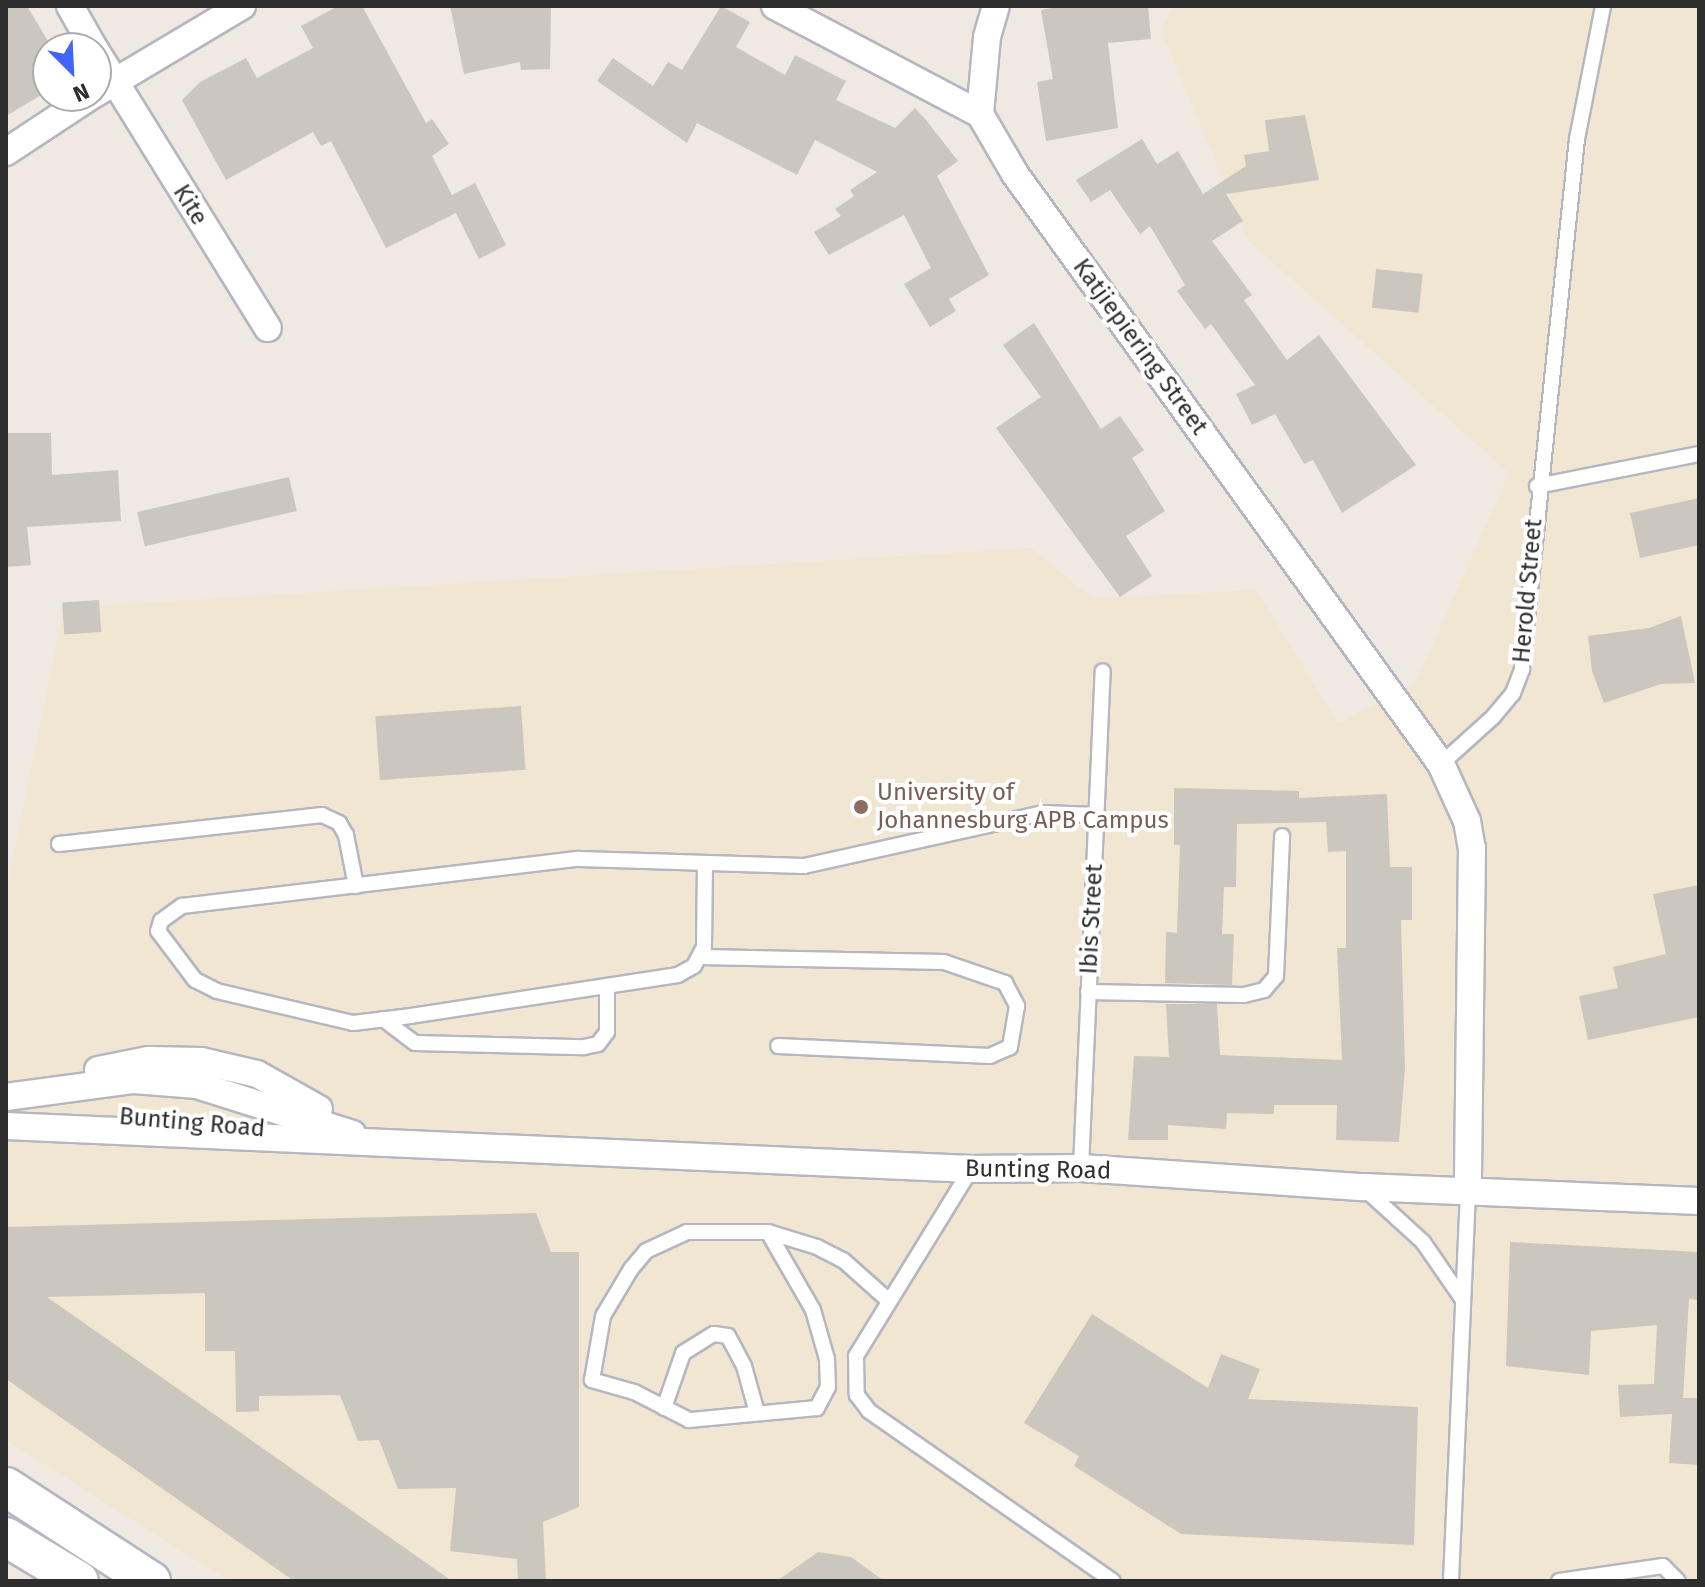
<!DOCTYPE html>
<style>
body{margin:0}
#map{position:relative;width:1705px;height:1587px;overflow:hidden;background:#efe9e1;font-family:"Fira Sans",sans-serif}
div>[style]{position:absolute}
.education>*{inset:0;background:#f0e6d1}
.building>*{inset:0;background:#cbc7bf;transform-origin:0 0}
.roads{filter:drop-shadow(2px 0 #b4b7c1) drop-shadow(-2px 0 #b4b7c1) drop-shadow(0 2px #b4b7c1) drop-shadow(0 -2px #b4b7c1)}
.service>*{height:14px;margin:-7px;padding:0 7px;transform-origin:7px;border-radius:7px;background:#fff}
.minor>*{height:26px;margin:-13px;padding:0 13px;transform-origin:13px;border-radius:13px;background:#fff}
.secondary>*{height:38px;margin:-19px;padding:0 19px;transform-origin:19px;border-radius:19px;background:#fff}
.dots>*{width:22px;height:22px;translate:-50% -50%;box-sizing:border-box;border:4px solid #fff;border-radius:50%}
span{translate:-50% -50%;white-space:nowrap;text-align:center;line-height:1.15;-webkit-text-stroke:8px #fff;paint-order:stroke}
.street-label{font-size:24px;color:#2e2e2e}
.education-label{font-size:24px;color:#785e54}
.left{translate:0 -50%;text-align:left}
.frame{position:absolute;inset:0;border:8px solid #2e2e2e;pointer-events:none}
.north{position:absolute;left:32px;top:32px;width:80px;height:80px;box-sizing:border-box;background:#fff;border:2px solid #ababab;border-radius:50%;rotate:156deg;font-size:22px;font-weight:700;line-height:32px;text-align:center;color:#2e2e2e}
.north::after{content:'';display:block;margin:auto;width:28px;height:36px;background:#4264fb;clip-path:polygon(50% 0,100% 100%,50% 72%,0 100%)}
</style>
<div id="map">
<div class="education">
<i style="clip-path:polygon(1173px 6px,1699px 6px,1699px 1581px,229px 1581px,6px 1440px,6px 891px,64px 608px,1031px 548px,1093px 599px,1256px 590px,1338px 723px,1415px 684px,1509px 473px,1248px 240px,1161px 30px)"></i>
</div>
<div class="building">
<i style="clip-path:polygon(6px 6px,27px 6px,48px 41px,48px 91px,6px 116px)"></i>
<i style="clip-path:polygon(338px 6px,362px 6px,426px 123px,432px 119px,449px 144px,432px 156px,452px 195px,475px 183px,506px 245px,479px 259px,456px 213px,386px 248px,331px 141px,321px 146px,313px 132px,226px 180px,182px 100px,200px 82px,246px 58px,257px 78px,313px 48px,301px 26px)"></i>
<i style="clip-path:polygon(450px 6px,551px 6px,550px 69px,521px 70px,520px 62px,464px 74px)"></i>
<i style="clip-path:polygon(721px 6px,750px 22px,736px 47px,785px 75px,795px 55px,846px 81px,836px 100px,895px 128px,915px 108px,926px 120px,958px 161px,937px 176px,989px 275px,949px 299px,956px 311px,930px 327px,904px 284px,931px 268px,904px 215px,829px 255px,814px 232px,841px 216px,835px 209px,854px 196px,850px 190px,877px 172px,815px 140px,797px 175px,697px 123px,687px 143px,597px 81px,613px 58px,653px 86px,668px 62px,682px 70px)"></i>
<i style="clip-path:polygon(1062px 6px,1148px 6px,1151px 39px,1108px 43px,1118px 128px,1046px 141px,1037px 82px,1053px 79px,1041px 10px)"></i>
<i style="clip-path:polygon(1305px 115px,1319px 180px,1226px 194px,1243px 221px,1212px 241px,1252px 295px,1244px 300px,1287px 360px,1319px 335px,1416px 465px,1342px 513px,1313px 460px,1304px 464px,1275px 414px,1252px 425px,1236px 394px,1255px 385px,1211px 324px,1205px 329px,1177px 291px,1185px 285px,1150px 226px,1140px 234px,1110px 190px,1091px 202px,1076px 180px,1142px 139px,1157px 164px,1178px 151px,1203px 194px,1246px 166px,1244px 155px,1269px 151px,1265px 120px)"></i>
<i style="left:1376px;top:269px;width:47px;height:39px;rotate:6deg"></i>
<i style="clip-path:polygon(1034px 323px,1101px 429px,1120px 416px,1144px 450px,1132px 458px,1165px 511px,1126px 536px,1152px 576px,1120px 597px,996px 428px,1041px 397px,1003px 345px)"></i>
<i style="clip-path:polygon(6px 433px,51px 433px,52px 475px,118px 470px,121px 521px,27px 527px,31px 565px,6px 567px)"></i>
<i style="left:289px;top:477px;width:35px;height:156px;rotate:77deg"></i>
<i style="clip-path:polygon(1699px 498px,1699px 545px,1640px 558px,1630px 513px)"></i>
<i style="left:99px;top:600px;width:32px;height:37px;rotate:86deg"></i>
<i style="clip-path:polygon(1681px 616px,1695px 683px,1661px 684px,1604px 703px,1592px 671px,1588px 636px,1649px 628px)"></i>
<i style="left:521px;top:706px;width:64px;height:146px;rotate:86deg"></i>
<i style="clip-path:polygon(1174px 788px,1299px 791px,1299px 798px,1387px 794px,1390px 867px,1412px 867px,1412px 920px,1401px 920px,1405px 1068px,1399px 1142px,1336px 1140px,1337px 1105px,1274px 1105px,1274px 1114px,1227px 1113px,1226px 1129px,1168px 1125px,1168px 1140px,1128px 1140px,1134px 1056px,1169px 1057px,1166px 1004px,1217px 1004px,1220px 1055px,1342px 1060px,1337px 948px,1346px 948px,1346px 851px,1328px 852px,1326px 822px,1237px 824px,1236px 887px,1224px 887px,1222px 934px,1234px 934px,1232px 985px,1165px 983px,1166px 932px,1177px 933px,1180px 845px,1174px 845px)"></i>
<i style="clip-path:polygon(1699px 885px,1699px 1017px,1588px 1040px,1579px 996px,1618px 988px,1613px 967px,1666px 954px,1653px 894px)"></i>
<i style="clip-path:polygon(536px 1213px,551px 1252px,579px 1252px,579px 1507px,543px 1522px,546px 1581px,518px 1581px,517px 1559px,450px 1551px,456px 1488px,398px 1489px,379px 1440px,358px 1441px,340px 1395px,259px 1396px,259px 1411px,236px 1412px,235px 1351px,205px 1351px,205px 1293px,47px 1297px,452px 1581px,294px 1581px,6px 1379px,6px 1227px)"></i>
<i style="clip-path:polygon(1510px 1242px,1699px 1252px,1699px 1300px,1689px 1299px,1683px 1398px,1699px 1398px,1699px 1465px,1669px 1463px,1672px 1414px,1620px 1417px,1618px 1385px,1654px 1384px,1657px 1325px,1591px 1331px,1589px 1375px,1506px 1366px)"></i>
<i style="clip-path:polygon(1092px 1314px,1208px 1388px,1221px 1354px,1260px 1369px,1248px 1399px,1418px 1407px,1414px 1545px,1181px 1534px,1074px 1466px,1079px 1456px,1024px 1423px)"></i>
<i style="clip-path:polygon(818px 1552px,851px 1557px,884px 1581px,777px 1581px)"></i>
</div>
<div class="roads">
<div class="service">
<i style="left:1537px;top:486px;width:165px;rotate:-11.2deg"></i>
<i style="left:1441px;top:764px;width:70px;rotate:-42.1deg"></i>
<i style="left:1493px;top:717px;width:31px;rotate:-50deg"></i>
<i style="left:1513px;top:693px;width:26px;rotate:-69deg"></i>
<i style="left:1522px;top:669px;width:533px;rotate:-84.08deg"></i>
<i style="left:1577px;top:139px;width:136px;rotate:-78.9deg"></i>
<i style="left:59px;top:844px;width:265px;rotate:-6.3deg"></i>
<i style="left:322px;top:815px;width:19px;rotate:25deg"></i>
<i style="left:339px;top:823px;width:14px;rotate:60deg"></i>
<i style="left:346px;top:835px;width:52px;rotate:78.9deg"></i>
<i style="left:705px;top:864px;width:83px;rotate:90.7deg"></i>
<i style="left:704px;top:947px;width:21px;rotate:118deg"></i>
<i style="left:694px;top:966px;width:18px;rotate:151deg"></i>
<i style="left:678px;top:975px;width:270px;rotate:171.3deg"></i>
<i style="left:411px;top:1016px;width:58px;rotate:173.1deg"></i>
<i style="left:353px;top:1023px;width:140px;rotate:-166.8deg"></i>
<i style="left:217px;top:991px;width:25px;rotate:-153deg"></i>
<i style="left:195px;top:980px;width:61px;rotate:-127.1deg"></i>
<i style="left:158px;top:931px;width:10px;rotate:-73deg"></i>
<i style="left:161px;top:921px;width:26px;rotate:-36deg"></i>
<i style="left:182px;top:906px;width:400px;rotate:-6.8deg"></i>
<i style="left:579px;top:859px;width:225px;rotate:1.8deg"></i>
<i style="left:804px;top:866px;width:245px;rotate:-12.5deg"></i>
<i style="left:1043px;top:813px;width:53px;rotate:2.2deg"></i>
<i style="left:701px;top:957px;width:243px;rotate:1.2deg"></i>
<i style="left:944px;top:962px;width:65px;rotate:19deg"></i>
<i style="left:1005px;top:983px;width:26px;rotate:62deg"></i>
<i style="left:1017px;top:1006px;width:42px;rotate:99.7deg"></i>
<i style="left:1010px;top:1047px;width:22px;rotate:156deg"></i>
<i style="left:990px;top:1056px;width:212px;rotate:-177.3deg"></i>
<i style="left:1088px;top:992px;width:156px;rotate:1.1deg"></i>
<i style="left:1244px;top:995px;width:21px;rotate:-14deg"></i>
<i style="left:1264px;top:990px;width:18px;rotate:-49deg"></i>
<i style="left:1276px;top:976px;width:140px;rotate:-87.5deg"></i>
<i style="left:383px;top:1019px;width:40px;rotate:37deg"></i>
<i style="left:415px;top:1043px;width:169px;rotate:1.4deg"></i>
<i style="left:584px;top:1047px;width:14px;rotate:-12deg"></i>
<i style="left:598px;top:1044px;width:15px;rotate:-53deg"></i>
<i style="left:607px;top:1032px;width:43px;rotate:-90deg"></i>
<i style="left:1081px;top:1168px;width:497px;rotate:-87.5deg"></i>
<i style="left:971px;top:1169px;width:220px;rotate:121.6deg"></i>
<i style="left:856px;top:1356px;width:39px;rotate:89deg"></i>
<i style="left:857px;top:1395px;width:20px;rotate:53deg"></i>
<i style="left:869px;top:1411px;width:297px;rotate:34.9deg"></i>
<i style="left:1366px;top:1190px;width:77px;rotate:42.4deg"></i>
<i style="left:1423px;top:1242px;width:70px;rotate:55.4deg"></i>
<i style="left:768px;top:1232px;width:90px;rotate:60deg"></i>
<i style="left:813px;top:1310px;width:51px;rotate:74.1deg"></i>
<i style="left:827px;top:1359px;width:28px;rotate:88deg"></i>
<i style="left:828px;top:1387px;width:24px;rotate:118deg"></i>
<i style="left:817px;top:1408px;width:129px;rotate:174.6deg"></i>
<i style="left:689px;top:1420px;width:62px;rotate:-153deg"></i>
<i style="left:634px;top:1392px;width:44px;rotate:-164.1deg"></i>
<i style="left:592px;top:1380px;width:65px;rotate:-80.2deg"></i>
<i style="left:603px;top:1316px;width:55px;rotate:-59.2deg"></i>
<i style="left:631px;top:1269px;width:23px;rotate:-50deg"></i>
<i style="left:646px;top:1251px;width:45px;rotate:-24.9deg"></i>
<i style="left:687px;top:1232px;width:81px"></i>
<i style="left:768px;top:1232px;width:51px;rotate:17deg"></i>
<i style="left:817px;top:1247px;width:29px;rotate:27deg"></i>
<i style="left:843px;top:1260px;width:62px;rotate:41.7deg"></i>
<i style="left:664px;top:1408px;width:58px;rotate:-70.9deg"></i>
<i style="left:683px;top:1353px;width:36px;rotate:-32deg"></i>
<i style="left:714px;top:1334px;width:14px;rotate:8deg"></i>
<i style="left:728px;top:1336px;width:34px;rotate:62deg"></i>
<i style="left:744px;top:1366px;width:49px;rotate:74.5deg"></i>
<i style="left:1451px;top:1581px;width:390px;rotate:-87.5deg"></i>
<i style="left:1559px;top:1581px;width:105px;rotate:-8.2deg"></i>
<i style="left:1663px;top:1566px;width:21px;rotate:45deg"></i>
</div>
<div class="minor">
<i style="left:70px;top:6px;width:48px;rotate:60.3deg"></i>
<i style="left:775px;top:6px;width:232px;rotate:27.8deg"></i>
<i style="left:980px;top:114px;width:69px;rotate:59.7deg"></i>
<i style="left:1015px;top:174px;width:728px;rotate:54.17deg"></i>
<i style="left:1441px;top:764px;width:63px;rotate:65.5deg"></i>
<i style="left:1467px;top:821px;width:27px;rotate:80deg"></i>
<i style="left:1472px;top:848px;width:343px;rotate:90.7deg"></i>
<i style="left:96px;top:51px;width:326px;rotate:58.2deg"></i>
<i style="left:96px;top:93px;width:170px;rotate:-30.8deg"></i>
<i style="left:980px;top:114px;width:77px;rotate:-84.8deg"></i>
<i style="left:987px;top:37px;width:32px;rotate:-74deg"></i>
<i style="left:6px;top:152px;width:102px;rotate:-33.4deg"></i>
<i style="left:98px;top:1070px;width:51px;rotate:-11.3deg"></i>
<i style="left:148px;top:1060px;width:53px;rotate:1.1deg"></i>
<i style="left:201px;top:1061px;width:57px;rotate:13.1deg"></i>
<i style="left:257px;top:1074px;width:71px;rotate:29.4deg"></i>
<i style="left:6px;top:1097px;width:129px;rotate:-7.6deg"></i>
<i style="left:134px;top:1080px;width:63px;rotate:4.5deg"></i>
<i style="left:197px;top:1085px;width:163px;rotate:17.5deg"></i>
<i style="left:6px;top:1126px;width:966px;rotate:2.55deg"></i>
<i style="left:971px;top:1169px;width:110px;rotate:-0.5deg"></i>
<i style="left:1081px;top:1168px;width:283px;rotate:3.9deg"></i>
<i style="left:1363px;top:1187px;width:336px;rotate:2.4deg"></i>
</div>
<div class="secondary">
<i style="left:6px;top:1487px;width:173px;rotate:33deg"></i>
<i style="left:6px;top:1537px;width:85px;rotate:31.1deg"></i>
</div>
</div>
<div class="dots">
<i style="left:861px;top:807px;background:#8d6e63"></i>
</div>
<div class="street-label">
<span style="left:190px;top:205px;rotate:58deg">Kite</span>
<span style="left:1140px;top:347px;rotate:54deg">Katjiepiering Street</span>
<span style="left:1528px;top:591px;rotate:-85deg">Herold Street</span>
<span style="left:1092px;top:919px;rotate:-87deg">Ibis Street</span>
<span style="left:192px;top:1123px;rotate:5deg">Bunting Road</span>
<span style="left:1038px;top:1170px;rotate:1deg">Bunting Road</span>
</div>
<div class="education-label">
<span class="left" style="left:877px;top:807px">University of<br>Johannesburg APB Campus</span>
</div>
<div class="frame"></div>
<div class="north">N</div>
</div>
